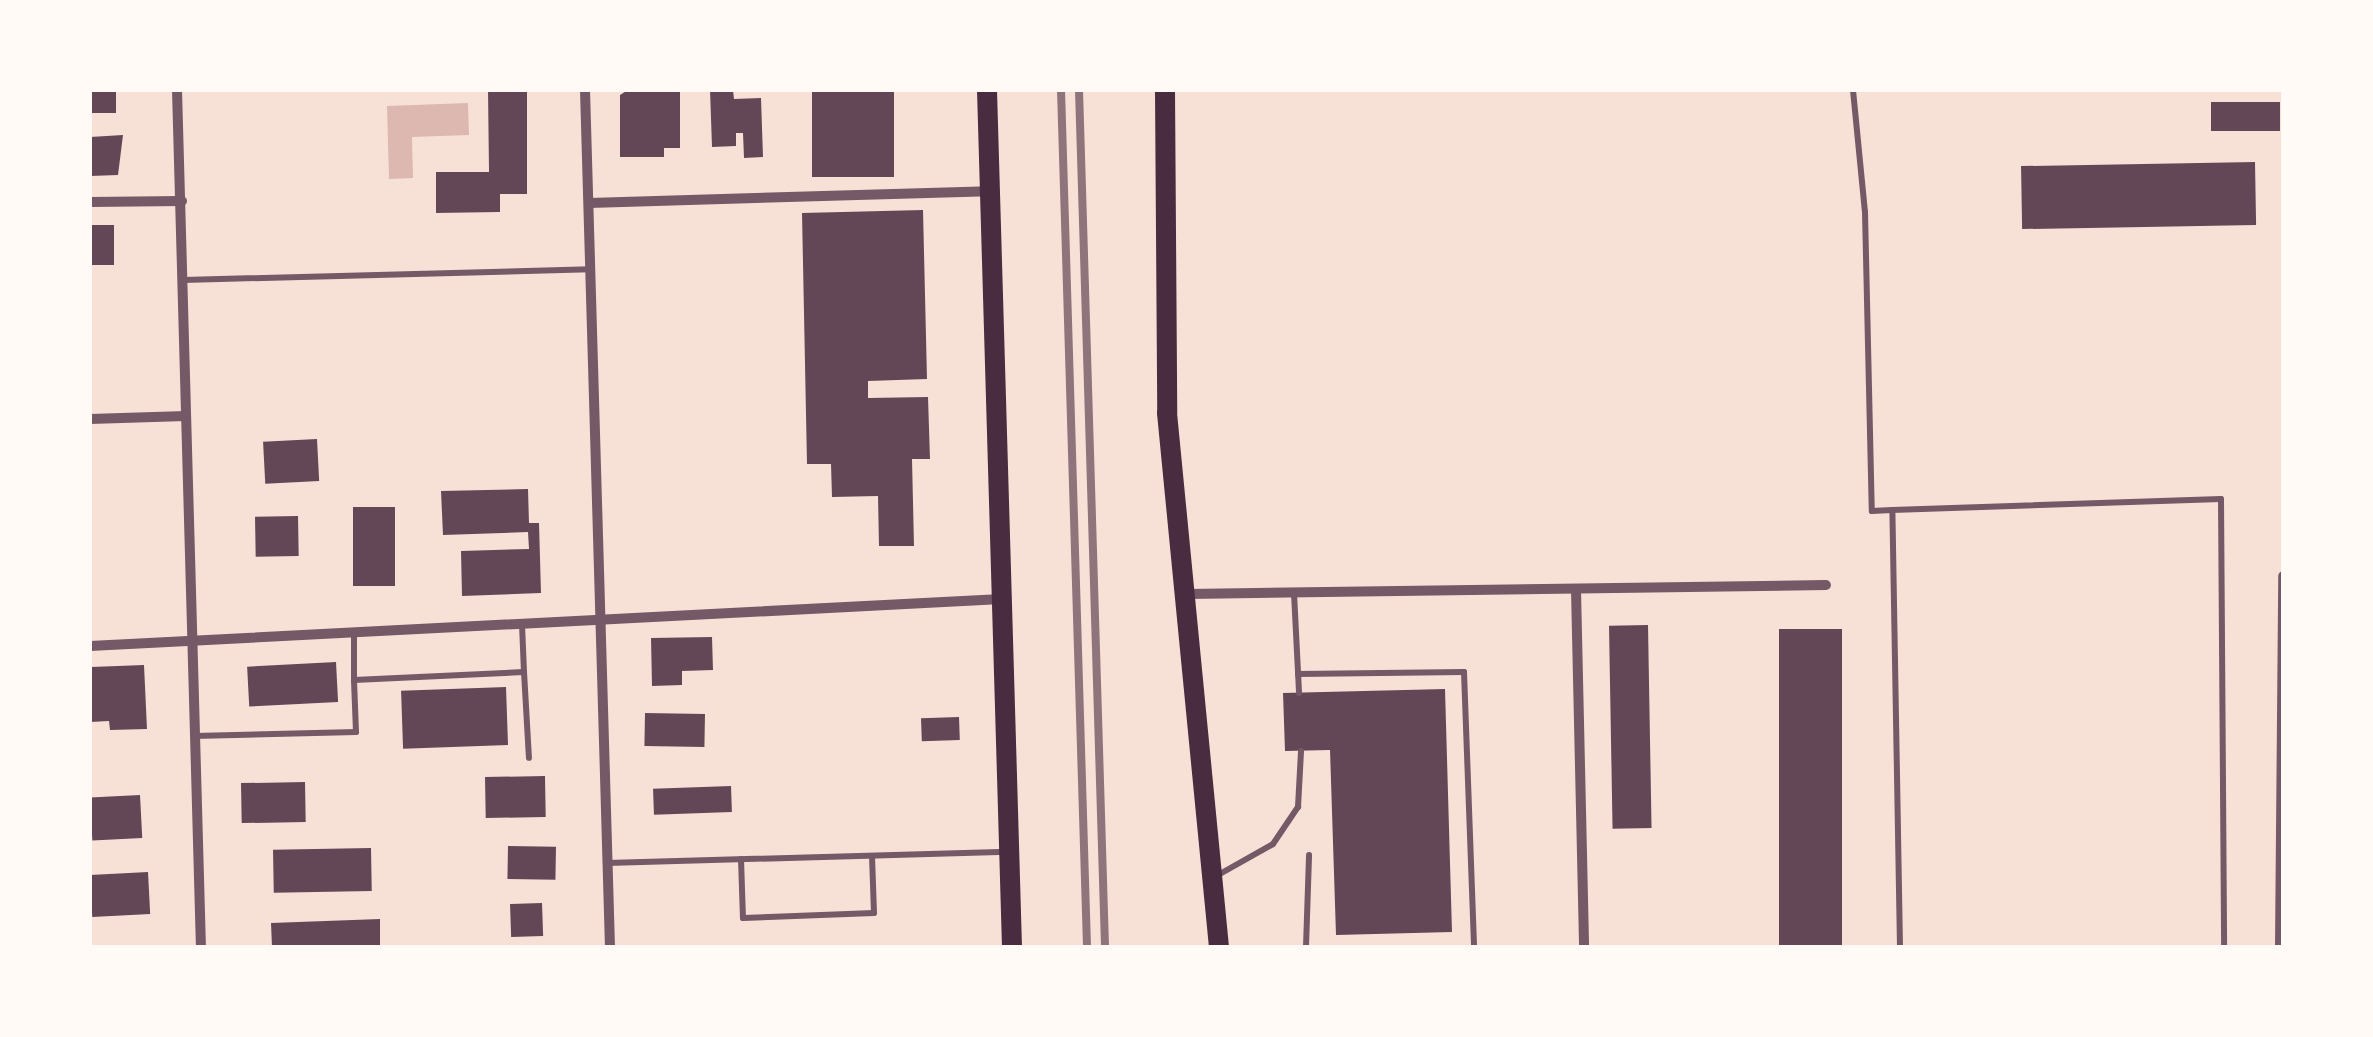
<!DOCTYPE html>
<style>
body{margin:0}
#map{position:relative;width:2373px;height:1037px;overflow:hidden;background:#f7e1d7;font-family:"Titillium Web",sans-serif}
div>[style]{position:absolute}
.water>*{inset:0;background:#dcb8b0}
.building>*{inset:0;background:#644757;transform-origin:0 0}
.service>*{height:6px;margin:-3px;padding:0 3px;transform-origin:3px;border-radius:3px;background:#755966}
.minor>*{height:10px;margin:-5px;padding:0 5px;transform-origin:5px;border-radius:5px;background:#755966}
.primary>*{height:20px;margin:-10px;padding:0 10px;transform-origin:10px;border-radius:10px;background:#4a2c40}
.rail>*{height:8px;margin:-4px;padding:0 4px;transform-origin:4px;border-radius:4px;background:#8f747c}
span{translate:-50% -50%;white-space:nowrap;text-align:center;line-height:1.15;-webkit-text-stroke:9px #fffaf5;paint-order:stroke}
.frame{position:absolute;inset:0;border:92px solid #fffaf5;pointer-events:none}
</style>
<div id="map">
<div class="water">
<i style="clip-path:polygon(468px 103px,469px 135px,412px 137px,413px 178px,389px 179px,387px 106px)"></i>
</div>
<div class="building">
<i style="left:90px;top:90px;width:26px;height:23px"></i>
<i style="clip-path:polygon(488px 90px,527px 90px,527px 194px,500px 194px,500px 212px,436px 213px,436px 172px,489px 172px)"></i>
<i style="clip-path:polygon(628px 90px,680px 90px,680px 148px,664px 148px,664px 157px,620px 157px,620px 95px)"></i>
<i style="clip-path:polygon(710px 90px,733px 90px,734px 99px,761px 98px,763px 157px,744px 158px,743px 133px,736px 133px,736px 146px,712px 147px)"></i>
<i style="left:812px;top:90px;width:82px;height:87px"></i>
<i style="left:2280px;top:102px;width:29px;height:69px;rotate:90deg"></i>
<i style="clip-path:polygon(123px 135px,118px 175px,90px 176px,90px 137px)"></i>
<i style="left:2255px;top:162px;width:63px;height:234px;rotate:89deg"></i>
<i style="clip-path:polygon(923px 210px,927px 379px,868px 381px,868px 398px,928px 397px,930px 459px,912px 459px,914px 546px,879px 546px,878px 496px,832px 497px,831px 464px,807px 464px,802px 213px)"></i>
<i style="left:114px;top:225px;width:40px;height:24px;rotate:90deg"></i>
<i style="left:317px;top:439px;width:42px;height:54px;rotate:87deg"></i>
<i style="clip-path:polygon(528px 489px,529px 523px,539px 523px,541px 593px,462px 596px,461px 551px,529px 549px,528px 532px,443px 535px,441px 491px)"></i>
<i style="left:353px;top:507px;width:42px;height:79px"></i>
<i style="left:298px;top:516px;width:40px;height:43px;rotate:89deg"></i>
<i style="left:1648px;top:625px;width:203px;height:39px;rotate:89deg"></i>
<i style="left:1842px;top:629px;width:318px;height:63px;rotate:90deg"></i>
<i style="clip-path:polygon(712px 637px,713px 670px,682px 671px,682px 685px,652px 686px,651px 638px)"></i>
<i style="left:336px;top:662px;width:40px;height:89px;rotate:87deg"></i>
<i style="clip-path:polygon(144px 665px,147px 729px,110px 730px,109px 721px,90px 722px,91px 667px)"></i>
<i style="left:506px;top:687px;width:58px;height:105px;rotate:88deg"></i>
<i style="clip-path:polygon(1445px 689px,1452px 932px,1336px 935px,1330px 750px,1285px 751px,1283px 693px)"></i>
<i style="left:645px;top:713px;width:60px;height:33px;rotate:1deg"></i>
<i style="left:959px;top:717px;width:23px;height:38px;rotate:88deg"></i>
<i style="left:545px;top:776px;width:41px;height:60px;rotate:89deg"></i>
<i style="left:305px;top:782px;width:40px;height:64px;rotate:89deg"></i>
<i style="left:731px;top:786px;width:26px;height:78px;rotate:88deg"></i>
<i style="left:140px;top:795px;width:43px;height:50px;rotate:87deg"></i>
<i style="left:508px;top:846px;width:48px;height:33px;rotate:1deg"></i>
<i style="left:371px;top:848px;width:43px;height:98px;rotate:89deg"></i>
<i style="left:148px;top:872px;width:42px;height:58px;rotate:87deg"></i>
<i style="left:542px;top:903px;width:33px;height:32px;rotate:88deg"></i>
<i style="clip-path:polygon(380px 919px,380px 947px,272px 947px,271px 923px)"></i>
</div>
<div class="service">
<i style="left:1853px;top:90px;width:123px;rotate:84.4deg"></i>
<i style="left:1865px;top:212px;width:299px;rotate:88.7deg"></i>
<i style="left:1872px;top:511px;width:20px;rotate:-3deg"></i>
<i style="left:183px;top:280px;width:407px;rotate:-1.5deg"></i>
<i style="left:1294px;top:593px;width:100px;rotate:87.1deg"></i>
<i style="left:354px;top:633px;width:47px;rotate:90deg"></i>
<i style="left:524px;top:672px;width:86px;rotate:86.7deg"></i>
<i style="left:1298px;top:674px;width:166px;rotate:-0.7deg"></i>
<i style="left:1464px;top:672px;width:275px;rotate:87.9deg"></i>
<i style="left:194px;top:736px;width:162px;rotate:-1.4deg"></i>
<i style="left:356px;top:732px;width:52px;rotate:-92.2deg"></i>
<i style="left:354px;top:680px;width:170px;rotate:-2.7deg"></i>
<i style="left:524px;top:672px;width:48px;rotate:-92.4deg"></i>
<i style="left:741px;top:859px;width:59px;rotate:88.1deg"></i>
<i style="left:743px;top:918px;width:131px;rotate:-2.2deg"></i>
<i style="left:874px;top:913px;width:57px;rotate:-92deg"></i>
<i style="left:607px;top:863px;width:401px;rotate:-1.6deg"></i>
<i style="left:1218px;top:875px;width:63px;rotate:-29.4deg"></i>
<i style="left:1273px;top:844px;width:45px;rotate:-56deg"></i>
<i style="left:1298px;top:807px;width:56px;rotate:-86.9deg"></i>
<i style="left:1306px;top:947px;width:92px;rotate:-88.1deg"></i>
<i style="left:1900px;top:947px;width:437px;rotate:-91deg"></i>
<i style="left:1892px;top:510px;width:329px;rotate:-1.9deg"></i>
<i style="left:2221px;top:499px;width:448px;rotate:89.6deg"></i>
</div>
<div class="minor">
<i style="left:177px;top:90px;width:857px;rotate:88.4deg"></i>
<i style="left:585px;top:90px;width:857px;rotate:88.33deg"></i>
<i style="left:90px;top:202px;width:92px;rotate:-0.6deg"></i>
<i style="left:589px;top:203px;width:400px;rotate:-1.7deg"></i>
<i style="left:90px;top:419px;width:96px;rotate:-1.8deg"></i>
<i style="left:1576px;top:590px;width:357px;rotate:88.7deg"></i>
<i style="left:1188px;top:594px;width:638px;rotate:-0.81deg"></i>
<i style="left:90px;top:646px;width:913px;rotate:-2.95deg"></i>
<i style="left:2280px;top:947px;width:371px;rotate:-89.5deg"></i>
</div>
<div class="primary">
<i style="left:987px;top:90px;width:857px;rotate:88.33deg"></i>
<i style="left:1165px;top:90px;width:323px;rotate:89.6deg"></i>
<i style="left:1167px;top:413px;width:537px;rotate:84.44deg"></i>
</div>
<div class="rail">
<i style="left:1061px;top:90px;width:857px;rotate:88.26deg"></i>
<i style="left:1079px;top:90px;width:857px;rotate:88.26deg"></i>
</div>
<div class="frame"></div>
</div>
